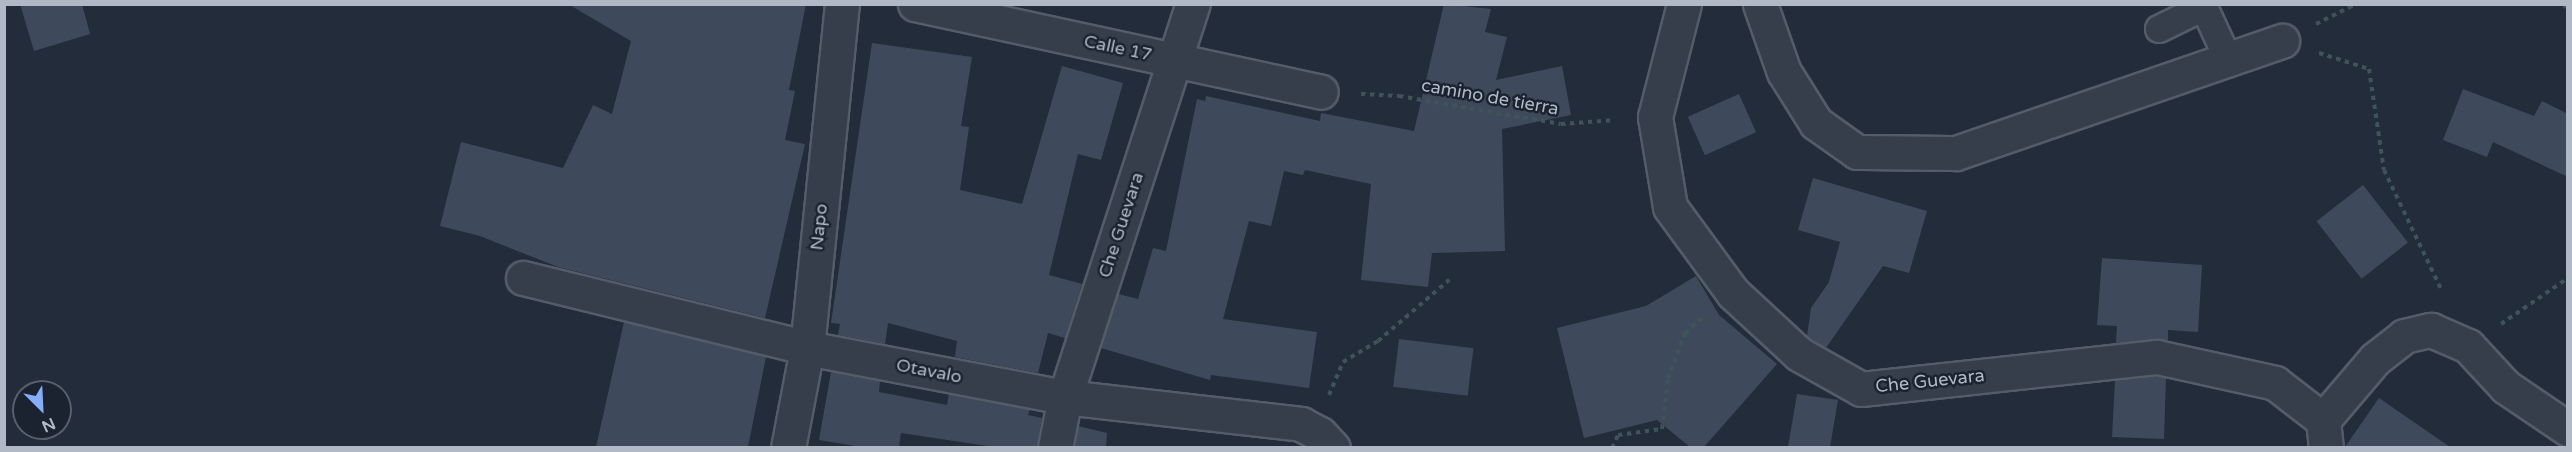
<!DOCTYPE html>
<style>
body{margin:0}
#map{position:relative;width:2572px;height:452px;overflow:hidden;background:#222c3b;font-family:"Varela Round",sans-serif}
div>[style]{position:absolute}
.building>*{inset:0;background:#3e4a5b;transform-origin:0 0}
.path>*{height:4px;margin-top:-2px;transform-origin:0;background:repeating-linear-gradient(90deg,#3f5456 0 4.5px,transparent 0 9px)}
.roads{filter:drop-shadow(2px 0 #545c69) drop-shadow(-2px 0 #545c69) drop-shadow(0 2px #545c69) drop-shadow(0 -2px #545c69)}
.service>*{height:26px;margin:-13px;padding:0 13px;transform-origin:13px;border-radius:13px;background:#363e4b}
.minor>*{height:33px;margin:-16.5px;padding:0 16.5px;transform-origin:16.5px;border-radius:16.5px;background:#363e4b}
span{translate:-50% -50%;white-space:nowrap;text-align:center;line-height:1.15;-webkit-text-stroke:5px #1b2330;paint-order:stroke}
.street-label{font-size:18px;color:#b1b9c7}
.frame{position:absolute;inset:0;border:6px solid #b1b9c7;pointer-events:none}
.north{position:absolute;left:12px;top:380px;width:60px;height:60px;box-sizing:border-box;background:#1b2330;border:2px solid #575f6c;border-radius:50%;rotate:156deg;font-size:16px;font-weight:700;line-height:24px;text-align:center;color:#b1b9c7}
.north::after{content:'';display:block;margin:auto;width:21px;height:27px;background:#85adf8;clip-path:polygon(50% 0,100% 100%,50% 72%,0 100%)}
</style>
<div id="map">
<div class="building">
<i style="clip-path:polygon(20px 4px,82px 4px,90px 34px,34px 51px)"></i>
<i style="clip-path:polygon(568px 4px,806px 4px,789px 90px,795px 91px,785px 140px,805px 144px,765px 318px,558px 267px,480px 236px,440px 226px,461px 142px,563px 168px,593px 105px,612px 114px,631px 41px)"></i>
<i style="clip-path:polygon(1444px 4px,1491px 9px,1485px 32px,1507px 37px,1496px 80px,1562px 66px,1571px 115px,1502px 129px,1505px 251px,1432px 253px,1428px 287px,1361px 280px,1371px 184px,1305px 170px,1303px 175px,1284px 171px,1271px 226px,1249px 221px,1223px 319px,1317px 332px,1309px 388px,1211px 375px,1210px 380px,1101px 348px,1118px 294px,1138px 299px,1153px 248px,1166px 251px,1197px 99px,1205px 101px,1206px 96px,1320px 121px,1321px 113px,1414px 131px)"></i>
<i style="clip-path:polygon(872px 43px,972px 57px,961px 126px,969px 127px,960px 190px,1022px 204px,1062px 66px,1123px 83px,1101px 160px,1078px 154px,1049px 275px,1082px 284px,1065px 338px,1048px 333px,1038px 373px,955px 357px,957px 341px,888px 323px,885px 344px,838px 335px,840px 324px,831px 323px)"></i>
<i style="clip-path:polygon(2463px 89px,2534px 116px,2542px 101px,2568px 114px,2568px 177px,2493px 142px,2487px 157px,2443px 140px)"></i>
<i style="left:1739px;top:94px;width:42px;height:56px;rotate:66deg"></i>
<i style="clip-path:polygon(1813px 178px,1927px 211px,1909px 273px,1883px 266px,1826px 348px,1807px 336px,1811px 308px,1829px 282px,1840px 242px,1798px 230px)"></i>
<i style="left:2363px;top:185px;width:73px;height:59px;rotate:52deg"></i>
<i style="clip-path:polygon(2102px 258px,2202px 265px,2198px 332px,2168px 330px,2168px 340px,2116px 343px,2117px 326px,2097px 325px)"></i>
<i style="clip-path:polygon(1696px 276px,1719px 315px,1777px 364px,1704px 447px,1690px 447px,1657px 420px,1584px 438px,1557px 328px,1646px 306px)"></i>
<i style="clip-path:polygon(624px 322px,766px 357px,748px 447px,596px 447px)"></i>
<i style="left:1399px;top:339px;width:75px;height:48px;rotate:7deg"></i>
<i style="clip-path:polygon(831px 372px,880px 381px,879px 392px,947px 405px,949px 394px,1030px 409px,1028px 415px,1042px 418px,1037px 447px,994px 447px,901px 433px,899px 447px,861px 447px,819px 440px)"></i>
<i style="clip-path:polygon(2156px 376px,2166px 378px,2164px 439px,2112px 437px,2115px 380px)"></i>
<i style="clip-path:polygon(1797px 394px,1838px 400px,1830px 447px,1788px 447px)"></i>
<i style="clip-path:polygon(2379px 398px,2450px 447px,2345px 447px)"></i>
<i style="clip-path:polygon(1078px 426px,1107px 433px,1106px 447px,1074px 447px)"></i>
</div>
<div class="path">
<i style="left:2564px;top:4px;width:9px;rotate:63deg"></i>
<i style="left:2316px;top:24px;width:45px;rotate:-26.6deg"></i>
<i style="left:2319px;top:53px;width:52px;rotate:17.7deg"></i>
<i style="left:2369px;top:69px;width:102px;rotate:81.6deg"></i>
<i style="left:2384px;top:170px;width:134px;rotate:64.4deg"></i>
<i style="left:1361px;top:94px;width:38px;rotate:3deg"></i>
<i style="left:1399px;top:96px;width:164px;rotate:9.8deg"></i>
<i style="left:1561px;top:124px;width:54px;rotate:-4.2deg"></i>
<i style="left:2501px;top:324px;width:81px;rotate:-34.5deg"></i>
<i style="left:1329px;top:395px;width:36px;rotate:-67deg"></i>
<i style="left:1343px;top:362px;width:41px;rotate:-31deg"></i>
<i style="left:1378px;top:341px;width:94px;rotate:-40.7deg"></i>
<i style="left:1612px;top:448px;width:14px;rotate:-65deg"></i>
<i style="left:1618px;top:435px;width:44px;rotate:-7.8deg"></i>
<i style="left:1662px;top:429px;width:50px;rotate:-83.2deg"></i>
<i style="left:1668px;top:379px;width:49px;rotate:-69.7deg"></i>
<i style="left:1685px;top:333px;width:23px;rotate:-41deg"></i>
</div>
<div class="roads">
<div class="service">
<i style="left:2159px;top:29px;width:50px;rotate:-26.1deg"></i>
<i style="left:2204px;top:7px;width:57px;rotate:65.2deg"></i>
</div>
<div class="minor">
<i style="left:915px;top:4px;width:415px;rotate:12.2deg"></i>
<i style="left:1684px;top:4px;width:117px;rotate:104.4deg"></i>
<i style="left:1655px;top:117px;width:91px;rotate:80.5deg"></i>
<i style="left:1670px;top:207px;width:107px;rotate:53.8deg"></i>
<i style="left:1733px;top:293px;width:90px;rotate:42.7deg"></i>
<i style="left:1799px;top:354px;width:71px;rotate:29.4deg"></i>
<i style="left:1861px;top:389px;width:298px;rotate:-6.2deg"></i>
<i style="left:2157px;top:357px;width:121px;rotate:12.4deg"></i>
<i style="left:2275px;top:383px;width:61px;rotate:37.6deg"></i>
<i style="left:2323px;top:420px;width:28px;rotate:84deg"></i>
<i style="left:1760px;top:4px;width:72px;rotate:70.6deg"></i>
<i style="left:1784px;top:72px;width:60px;rotate:57.9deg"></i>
<i style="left:1816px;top:123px;width:50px;rotate:35.3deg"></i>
<i style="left:1857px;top:152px;width:99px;rotate:0.6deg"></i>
<i style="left:1956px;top:153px;width:345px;rotate:-19deg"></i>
<i style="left:523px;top:278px;width:292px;rotate:13.8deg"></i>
<i style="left:807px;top:348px;width:263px;rotate:10.8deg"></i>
<i style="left:1065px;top:397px;width:238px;rotate:6.5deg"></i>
<i style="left:1301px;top:424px;width:21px;rotate:28deg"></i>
<i style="left:1320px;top:434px;width:19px;rotate:47deg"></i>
<i style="left:2323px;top:420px;width:80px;rotate:-49.6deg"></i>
<i style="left:2375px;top:359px;width:37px;rotate:-38deg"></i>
<i style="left:2404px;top:336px;width:28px;rotate:-13deg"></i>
<i style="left:2431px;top:330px;width:40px;rotate:23.4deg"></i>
<i style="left:2468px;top:346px;width:56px;rotate:47.2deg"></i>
<i style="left:2506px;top:387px;width:75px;rotate:34.1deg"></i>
<i style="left:788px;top:448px;width:102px;rotate:-79.2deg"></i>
<i style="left:807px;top:348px;width:346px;rotate:-84.2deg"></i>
<i style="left:1055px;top:448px;width:52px;rotate:-78.9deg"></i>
<i style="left:1065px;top:397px;width:413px;rotate:-72deg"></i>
</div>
</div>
<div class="street-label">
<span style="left:1118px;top:48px;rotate:12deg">Calle 17</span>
<span style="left:1490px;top:97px;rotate:10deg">camino de tierra</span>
<span style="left:1121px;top:225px;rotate:-72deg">Che Guevara</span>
<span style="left:819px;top:227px;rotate:-84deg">Napo</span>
<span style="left:929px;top:371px;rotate:11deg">Otavalo</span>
<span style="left:1930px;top:381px;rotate:-6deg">Che Guevara</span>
</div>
<div class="frame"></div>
<div class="north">N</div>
</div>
